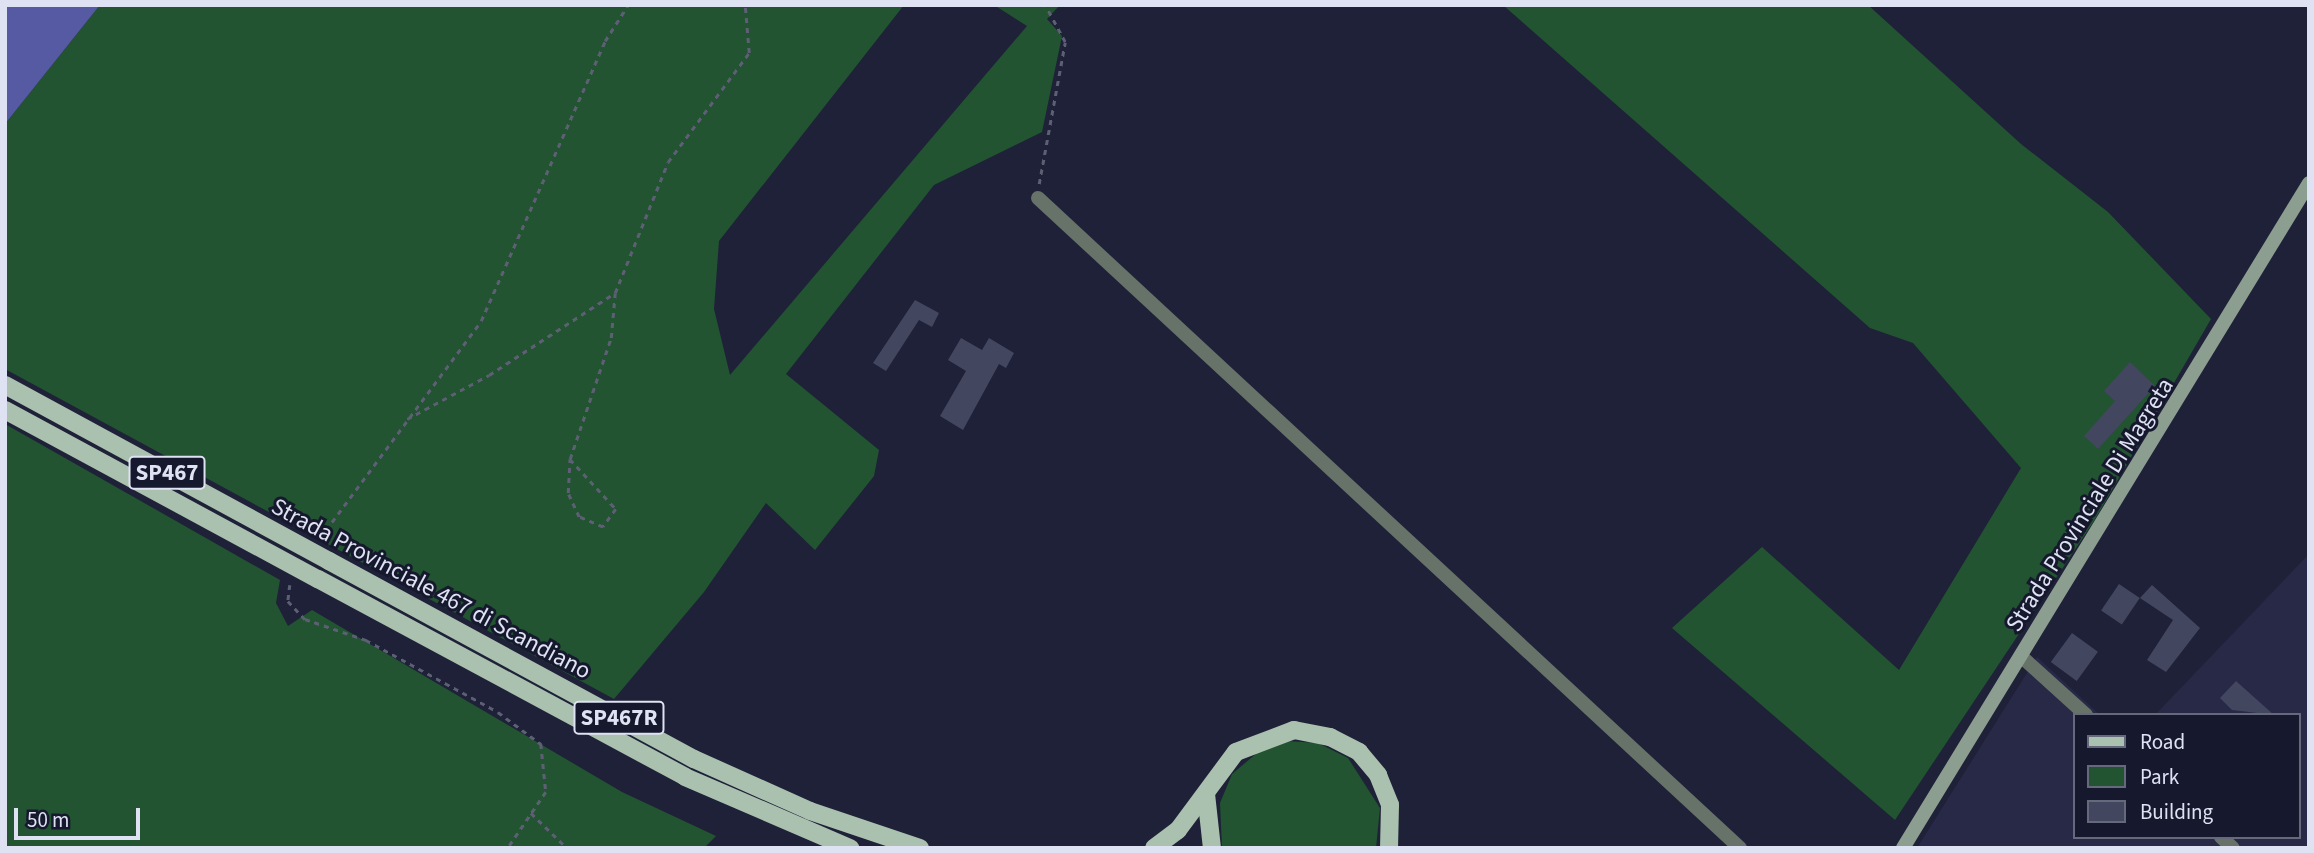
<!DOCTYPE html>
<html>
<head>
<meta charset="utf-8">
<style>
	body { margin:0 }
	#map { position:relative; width:2314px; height:853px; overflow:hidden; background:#1f2138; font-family:"Source Sans 3",sans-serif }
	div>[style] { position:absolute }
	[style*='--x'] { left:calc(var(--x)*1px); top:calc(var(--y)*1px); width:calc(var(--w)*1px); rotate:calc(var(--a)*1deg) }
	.built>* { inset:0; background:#272947 }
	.green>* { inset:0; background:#225431 }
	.water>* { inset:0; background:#565aa2 }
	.building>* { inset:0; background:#43465f; transform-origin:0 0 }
	.path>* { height:2.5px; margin-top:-1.25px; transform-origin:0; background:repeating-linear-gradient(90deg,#5d5f74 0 5px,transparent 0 10px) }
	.minor>* { height:14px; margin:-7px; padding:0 7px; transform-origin:7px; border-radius:7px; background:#677269 }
	.secondary>* { height:14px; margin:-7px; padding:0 7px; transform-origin:7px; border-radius:7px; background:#8c9e90 }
	.primary>* { height:18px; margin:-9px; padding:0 9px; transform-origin:9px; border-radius:9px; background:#a9c1ae }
	.primary-bridge>* { height:18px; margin:-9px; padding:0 9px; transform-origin:9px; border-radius:9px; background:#a9c1ae }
	span { translate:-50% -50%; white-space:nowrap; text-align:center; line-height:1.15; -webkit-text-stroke:6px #16182e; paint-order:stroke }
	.shield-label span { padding:2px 5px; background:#16182e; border:2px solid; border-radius:5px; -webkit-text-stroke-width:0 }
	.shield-label { font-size:23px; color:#dfe2f2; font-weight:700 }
	.street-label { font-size:24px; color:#dfe2f2 }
	.frame { position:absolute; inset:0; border:7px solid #dfe2f2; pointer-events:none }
	.legend { position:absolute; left:2073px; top:713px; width:228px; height:126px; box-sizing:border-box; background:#16182e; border:2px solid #66697c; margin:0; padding:9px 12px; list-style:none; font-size:21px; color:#dfe2f2 }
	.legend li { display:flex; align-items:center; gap:14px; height:35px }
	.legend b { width:35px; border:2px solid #66697c }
	.scale { position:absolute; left:14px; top:808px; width:126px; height:32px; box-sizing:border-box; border:4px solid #dfe2f2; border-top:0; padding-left:9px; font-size:21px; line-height:24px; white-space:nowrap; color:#dfe2f2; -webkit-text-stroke:5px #16182e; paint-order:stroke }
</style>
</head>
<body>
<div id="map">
	<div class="built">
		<i style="clip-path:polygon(2309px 554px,2309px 848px,1917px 848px,2037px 657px,2100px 715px,2074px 715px,2074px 837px,2298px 837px,2298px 715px,2155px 715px)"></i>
	</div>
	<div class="green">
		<i style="clip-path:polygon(100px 5px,904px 5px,719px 241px,714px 309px,730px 375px,1027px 26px,994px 5px,1060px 5px,1047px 19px,1062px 36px,1042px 132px,934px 185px,786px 374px,879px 450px,874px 476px,815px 550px,766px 503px,704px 592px,614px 699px,5px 369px,5px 124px)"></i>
		<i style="clip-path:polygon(1503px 5px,1868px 5px,2021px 144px,2108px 212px,2211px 319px,2094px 521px,1895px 820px,1672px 628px,1762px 547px,1899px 670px,2021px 468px,1913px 343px,1870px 328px)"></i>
		<i style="clip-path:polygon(5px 424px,280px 580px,276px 603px,288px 626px,312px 610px,622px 792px,716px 836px,704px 848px,5px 848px)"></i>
		<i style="clip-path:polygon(1287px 741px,1318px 743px,1348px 758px,1380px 808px,1376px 848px,1222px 848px,1220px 803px,1232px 774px,1257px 753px)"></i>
	</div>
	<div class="water">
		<i style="clip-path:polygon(5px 5px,100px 5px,5px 124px)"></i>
	</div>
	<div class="building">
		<i style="clip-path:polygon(915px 300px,939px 313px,932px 327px,919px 320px,886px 371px,873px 363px)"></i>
		<i style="clip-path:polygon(961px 338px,982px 350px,989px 338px,1014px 353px,1006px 368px,999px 364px,963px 430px,940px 416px,966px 371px,948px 360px)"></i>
		<i style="clip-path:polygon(2130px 362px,2155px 386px,2098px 449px,2084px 436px,2115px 401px,2104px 391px)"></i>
		<i style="left:2119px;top:584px;width:25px;height:32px;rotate:34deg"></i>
		<i style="clip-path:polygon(2152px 585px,2200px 628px,2166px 672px,2147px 660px,2173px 620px,2140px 598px)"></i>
		<i style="left:2072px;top:633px;width:32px;height:36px;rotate:36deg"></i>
		<i style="clip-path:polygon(2236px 681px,2274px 715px,2232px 710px,2220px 698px)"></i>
	</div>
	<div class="path">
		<i style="--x:1039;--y:184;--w:144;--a:-79.6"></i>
		<i style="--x:1065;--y:42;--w:42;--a:-118.4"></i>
		<i style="--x:407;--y:419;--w:93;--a:-28.2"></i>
		<i style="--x:489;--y:375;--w:150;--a:-33.1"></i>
		<i style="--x:615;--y:293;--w:141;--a:-68"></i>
		<i style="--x:668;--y:162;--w:136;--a:-53.4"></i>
		<i style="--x:749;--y:53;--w:48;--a:-94.8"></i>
		<i style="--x:570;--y:459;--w:68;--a:47.4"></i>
		<i style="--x:616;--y:509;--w:22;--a:126"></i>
		<i style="--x:603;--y:527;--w:26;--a:-157"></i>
		<i style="--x:579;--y:517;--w:26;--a:-115"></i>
		<i style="--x:568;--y:493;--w:34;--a:-87"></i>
		<i style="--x:570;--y:459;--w:128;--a:-71.3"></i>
		<i style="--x:611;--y:338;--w:45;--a:-84.9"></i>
		<i style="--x:320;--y:538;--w:270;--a:-53.4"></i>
		<i style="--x:481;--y:321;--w:306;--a:-66.1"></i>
		<i style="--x:605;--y:41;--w:43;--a:-57.4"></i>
		<i style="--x:290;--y:585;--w:16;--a:97"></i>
		<i style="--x:288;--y:601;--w:25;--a:47"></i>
		<i style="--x:305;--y:619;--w:65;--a:19"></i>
		<i style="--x:366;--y:640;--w:150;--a:28.6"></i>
		<i style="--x:498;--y:712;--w:54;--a:36.7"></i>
		<i style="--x:541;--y:744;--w:48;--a:84.1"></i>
		<i style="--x:546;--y:792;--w:68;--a:124.2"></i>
		<i style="--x:531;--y:813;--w:50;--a:44.2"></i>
	</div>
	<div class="minor">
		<i style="--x:1038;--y:198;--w:957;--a:42.8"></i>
		<i style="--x:2023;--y:658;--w:85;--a:42.1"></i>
		<i style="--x:2221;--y:837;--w:16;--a:43"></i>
	</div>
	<div class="secondary">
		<i style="--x:1903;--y:848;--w:779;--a:-58.59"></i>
	</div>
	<div class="primary">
		<i style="--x:329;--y:561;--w:415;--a:28.5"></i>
		<i style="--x:694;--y:759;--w:127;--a:24.1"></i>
		<i style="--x:810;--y:811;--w:116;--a:18.6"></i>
		<i style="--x:318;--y:579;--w:417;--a:28.3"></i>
		<i style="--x:685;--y:777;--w:180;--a:23.3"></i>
		<i style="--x:1206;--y:794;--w:54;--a:83.7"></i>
		<i style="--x:1154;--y:848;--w:30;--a:-37"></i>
		<i style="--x:1178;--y:830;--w:97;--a:-53.4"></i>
		<i style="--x:1236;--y:752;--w:62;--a:-20.8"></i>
		<i style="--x:1294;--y:730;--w:37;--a:11"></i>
		<i style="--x:1330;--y:737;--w:33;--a:27"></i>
		<i style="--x:1359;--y:752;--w:30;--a:50"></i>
		<i style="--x:1378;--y:775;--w:32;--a:68"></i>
		<i style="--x:1390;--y:805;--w:43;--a:91.3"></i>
	</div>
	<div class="primary-bridge">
		<i style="--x:5;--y:385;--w:369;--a:28.5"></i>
		<i style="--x:5;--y:410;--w:356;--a:28.4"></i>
	</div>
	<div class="shield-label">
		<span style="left:167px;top:473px">SP467</span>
		<span style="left:619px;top:718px">SP467R</span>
	</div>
	<div class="street-label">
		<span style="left:2090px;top:505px;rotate:-58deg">Strada Provinciale Di Magreta</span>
		<span style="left:431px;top:589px;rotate:28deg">Strada Provinciale 467 di Scandiano</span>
	</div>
	<div class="frame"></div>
	<ul class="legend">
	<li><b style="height:9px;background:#a9c1ae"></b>Road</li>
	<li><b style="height:19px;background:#225431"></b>Park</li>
	<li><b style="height:19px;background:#43465f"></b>Building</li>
	</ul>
	<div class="scale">50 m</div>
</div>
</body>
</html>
